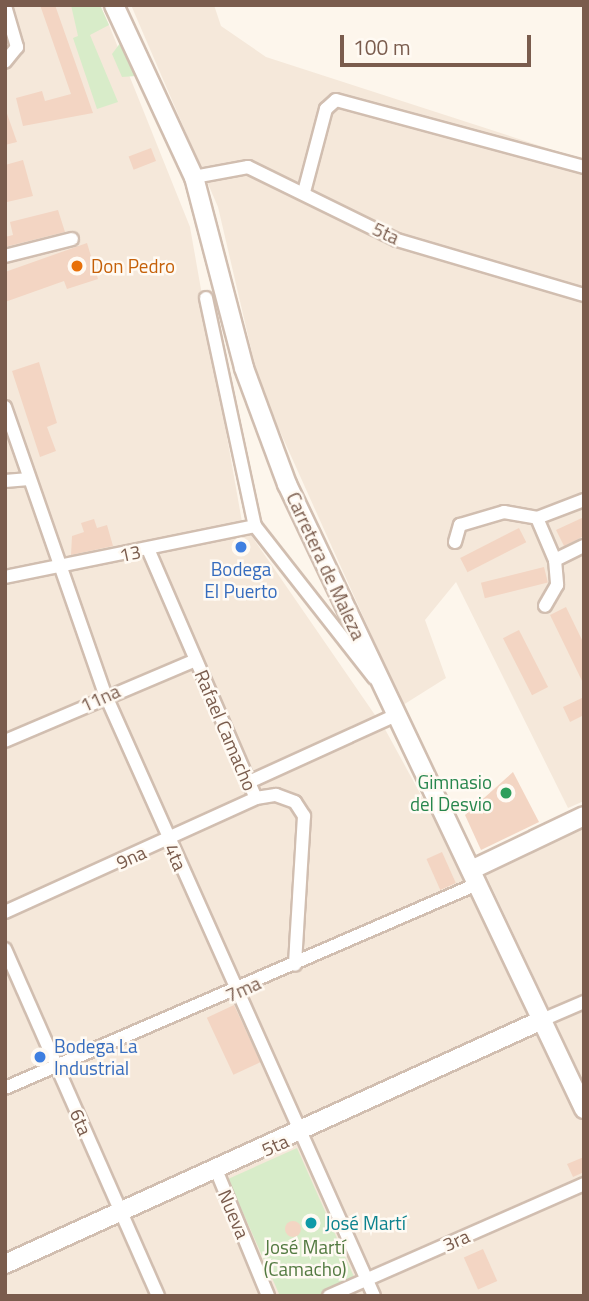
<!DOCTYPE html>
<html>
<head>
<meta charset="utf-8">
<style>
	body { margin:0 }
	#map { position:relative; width:589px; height:1301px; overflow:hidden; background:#fdf6ec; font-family:"Titillium Web",sans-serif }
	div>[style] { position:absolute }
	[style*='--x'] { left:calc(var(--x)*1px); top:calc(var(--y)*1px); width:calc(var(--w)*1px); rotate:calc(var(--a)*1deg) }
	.residential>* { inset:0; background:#f5e8da }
	.green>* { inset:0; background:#d8ecc9 }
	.building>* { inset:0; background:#f3d5c3; transform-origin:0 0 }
	.round { border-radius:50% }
	.roads { filter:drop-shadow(2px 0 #d1beb0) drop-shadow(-2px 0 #d1beb0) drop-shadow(0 2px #d1beb0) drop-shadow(0 -2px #d1beb0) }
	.street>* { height:12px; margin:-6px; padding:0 6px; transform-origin:6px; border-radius:6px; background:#fff }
	.secondary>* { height:18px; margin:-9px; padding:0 9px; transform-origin:9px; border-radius:9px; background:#fff }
	.dots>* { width:19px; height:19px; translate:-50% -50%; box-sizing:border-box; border:4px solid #fffaf3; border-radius:50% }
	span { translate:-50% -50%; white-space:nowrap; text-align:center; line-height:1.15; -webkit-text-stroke:5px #fffaf3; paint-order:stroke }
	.street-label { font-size:19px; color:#7a5c4d }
	.food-label { font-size:19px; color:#c56008 }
	.left { translate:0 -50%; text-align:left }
	.shop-label { font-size:19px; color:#366cbe }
	.leisure-label { font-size:19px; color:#27864d }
	.right { translate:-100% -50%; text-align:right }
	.culture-label { font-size:19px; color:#0d838f }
	.park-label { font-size:19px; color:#537a41 }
	.frame { position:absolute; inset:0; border:7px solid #7a5c4d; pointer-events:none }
	.scale { position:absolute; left:340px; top:35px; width:191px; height:32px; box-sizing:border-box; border:4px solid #7a5c4d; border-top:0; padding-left:9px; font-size:21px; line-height:24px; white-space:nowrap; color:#7a5c4d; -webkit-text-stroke:5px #fffaf3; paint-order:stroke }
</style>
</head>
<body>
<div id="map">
	<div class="residential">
		<i style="clip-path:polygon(5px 5px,100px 5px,109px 25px,190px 227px,242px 522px,386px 731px,475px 894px,584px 1124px,584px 1296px,5px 1296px)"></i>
		<i style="clip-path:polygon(131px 5px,214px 5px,221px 26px,266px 57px,584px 160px,584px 801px,568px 808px,456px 582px,425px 620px,446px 678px,403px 705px,260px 387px,218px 207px)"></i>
		<i style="clip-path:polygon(584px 827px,584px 1083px,486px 875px)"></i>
	</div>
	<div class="green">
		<i style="clip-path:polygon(71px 5px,100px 5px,109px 25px,90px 35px,118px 102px,97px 109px,73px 38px,78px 36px)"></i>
		<i style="clip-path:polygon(121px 42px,136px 76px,122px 77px,112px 54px)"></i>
		<i style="clip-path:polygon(297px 1148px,355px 1279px,318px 1296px,280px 1296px,228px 1179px)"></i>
	</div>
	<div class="building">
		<i style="clip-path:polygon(40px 5px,55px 5px,93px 113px,23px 126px,16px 98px,42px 91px,45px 101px,71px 94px)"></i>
		<i style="clip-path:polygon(5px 108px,17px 142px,5px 145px)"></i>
		<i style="left:151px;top:148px;width:14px;height:24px;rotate:69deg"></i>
		<i style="clip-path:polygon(23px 160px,33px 196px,7px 202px,5px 165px)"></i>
		<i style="clip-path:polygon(58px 210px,65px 232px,5px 247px,5px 237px,13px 235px,10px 222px)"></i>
		<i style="clip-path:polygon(87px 243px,98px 279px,67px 289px,64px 281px,5px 302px,5px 272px)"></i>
		<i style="clip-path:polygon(39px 362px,57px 423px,47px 427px,56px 451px,40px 457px,12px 371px)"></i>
		<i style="clip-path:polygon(584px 517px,584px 536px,564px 546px,556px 530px)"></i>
		<i style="clip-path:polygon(94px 519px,97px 528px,107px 525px,113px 546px,71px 555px,72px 536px,84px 532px,81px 523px)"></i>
		<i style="left:519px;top:528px;width:16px;height:66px;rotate:63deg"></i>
		<i style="left:544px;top:567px;width:16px;height:65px;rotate:76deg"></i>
		<i style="clip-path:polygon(566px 607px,584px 644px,584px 685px,550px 615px)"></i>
		<i style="left:519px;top:630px;width:64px;height:18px;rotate:63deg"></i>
		<i style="clip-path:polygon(584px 697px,584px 715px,570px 722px,563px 707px)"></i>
		<i style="clip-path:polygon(513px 772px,539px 822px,481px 850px,465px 815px)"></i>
		<i style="left:442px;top:852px;width:34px;height:17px;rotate:66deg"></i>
		<i style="left:234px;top:1005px;width:63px;height:30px;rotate:65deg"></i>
		<i style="clip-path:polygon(584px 1157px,584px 1172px,573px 1177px,567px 1164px)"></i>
		<i class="round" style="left:285px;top:1221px;width:16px;height:16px"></i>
		<i style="left:483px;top:1249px;width:35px;height:21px;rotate:66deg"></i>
	</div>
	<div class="roads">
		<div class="street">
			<i style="--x:5;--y:6;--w:43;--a:73.7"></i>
			<i style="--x:17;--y:47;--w:19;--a:129"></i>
			<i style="--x:194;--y:177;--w:55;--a:-10.5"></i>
			<i style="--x:248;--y:167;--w:166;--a:26.1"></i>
			<i style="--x:397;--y:240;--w:195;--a:16.4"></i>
			<i style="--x:304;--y:192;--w:86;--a:-75.2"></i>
			<i style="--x:326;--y:109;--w:13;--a:-42"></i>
			<i style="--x:336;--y:100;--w:257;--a:15.1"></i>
			<i style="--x:5;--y:256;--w:69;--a:-14.2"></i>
			<i style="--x:206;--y:298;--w:233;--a:77.9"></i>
			<i style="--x:255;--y:526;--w:193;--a:51.9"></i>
			<i style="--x:5;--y:407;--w:304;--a:70.8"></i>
			<i style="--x:105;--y:694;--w:659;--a:65.92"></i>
			<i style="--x:5;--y:481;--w:24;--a:-5"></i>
			<i style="--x:537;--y:518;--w:46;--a:66.8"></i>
			<i style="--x:555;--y:560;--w:25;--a:85"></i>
			<i style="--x:557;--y:585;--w:24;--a:120"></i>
			<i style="--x:455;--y:542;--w:18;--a:-74"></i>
			<i style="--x:460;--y:525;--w:46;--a:-16.5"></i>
			<i style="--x:504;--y:512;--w:34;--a:10"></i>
			<i style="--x:537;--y:518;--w:50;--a:-21"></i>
			<i style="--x:148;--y:549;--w:271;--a:66.6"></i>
			<i style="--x:555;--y:560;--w:32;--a:-26"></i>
			<i style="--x:5;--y:577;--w:255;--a:-11.5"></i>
			<i style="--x:5;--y:741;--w:207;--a:-23"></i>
			<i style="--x:249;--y:782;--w:164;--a:-24.5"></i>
			<i style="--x:5;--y:912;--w:276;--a:-24.4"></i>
			<i style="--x:256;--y:798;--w:20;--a:-9"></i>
			<i style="--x:276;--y:795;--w:20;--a:20"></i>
			<i style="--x:295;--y:802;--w:17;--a:57"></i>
			<i style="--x:304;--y:816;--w:149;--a:93.5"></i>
			<i style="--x:5;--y:949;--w:379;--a:66.2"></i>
			<i style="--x:542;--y:1020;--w:46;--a:-23.2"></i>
			<i style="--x:5;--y:1088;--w:514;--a:-23.37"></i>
			<i style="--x:217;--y:1172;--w:134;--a:67.6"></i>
			<i style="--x:329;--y:1296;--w:279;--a:-23.7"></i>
		</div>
		<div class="secondary">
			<i style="--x:114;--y:5;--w:190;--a:65.1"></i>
			<i style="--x:194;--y:177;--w:197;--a:75.3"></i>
			<i style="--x:244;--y:368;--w:124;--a:69.7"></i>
			<i style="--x:287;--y:484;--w:692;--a:64.58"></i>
			<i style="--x:471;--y:870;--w:125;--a:-25.5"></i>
			<i style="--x:5;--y:1264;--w:590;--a:-24.44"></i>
		</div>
	</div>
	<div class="dots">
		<i style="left:77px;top:266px;background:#e8710a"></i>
		<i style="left:241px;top:547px;background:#3f7fe0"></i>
		<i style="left:506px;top:793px;background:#2e9e5b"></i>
		<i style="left:40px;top:1057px;background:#3f7fe0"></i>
		<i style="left:311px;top:1223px;background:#0f9aa8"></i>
	</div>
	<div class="street-label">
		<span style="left:386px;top:233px;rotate:25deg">5ta</span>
		<span style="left:130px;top:553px;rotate:-12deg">13</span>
		<span style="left:326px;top:566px;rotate:65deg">Carretera de Maleza</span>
		<span style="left:100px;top:698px;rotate:-24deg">11na</span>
		<span style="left:226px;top:730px;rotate:67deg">Rafael Camacho</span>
		<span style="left:131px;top:857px;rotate:-24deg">9na</span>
		<span style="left:176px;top:857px;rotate:66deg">4ta</span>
		<span style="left:243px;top:989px;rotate:-24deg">7ma</span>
		<span style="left:81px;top:1122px;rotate:67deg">6ta</span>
		<span style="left:275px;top:1145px;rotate:-24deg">5ta</span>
		<span style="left:234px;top:1214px;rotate:67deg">Nueva</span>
		<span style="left:456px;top:1240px;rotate:-24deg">3ra</span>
	</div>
	<div class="food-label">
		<span class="left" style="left:91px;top:266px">Don Pedro</span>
	</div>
	<div class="shop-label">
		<span style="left:241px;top:580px">Bodega<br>El Puerto</span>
		<span class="left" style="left:54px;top:1057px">Bodega La<br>Industrial</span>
	</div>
	<div class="leisure-label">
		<span class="right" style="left:492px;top:793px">Gimnasio<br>del Desvio</span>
	</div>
	<div class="culture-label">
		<span class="left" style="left:325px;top:1223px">José Martí</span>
	</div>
	<div class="park-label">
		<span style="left:305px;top:1258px">José Martí<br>(Camacho)</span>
	</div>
	<div class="frame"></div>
	<div class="scale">100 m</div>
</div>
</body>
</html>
